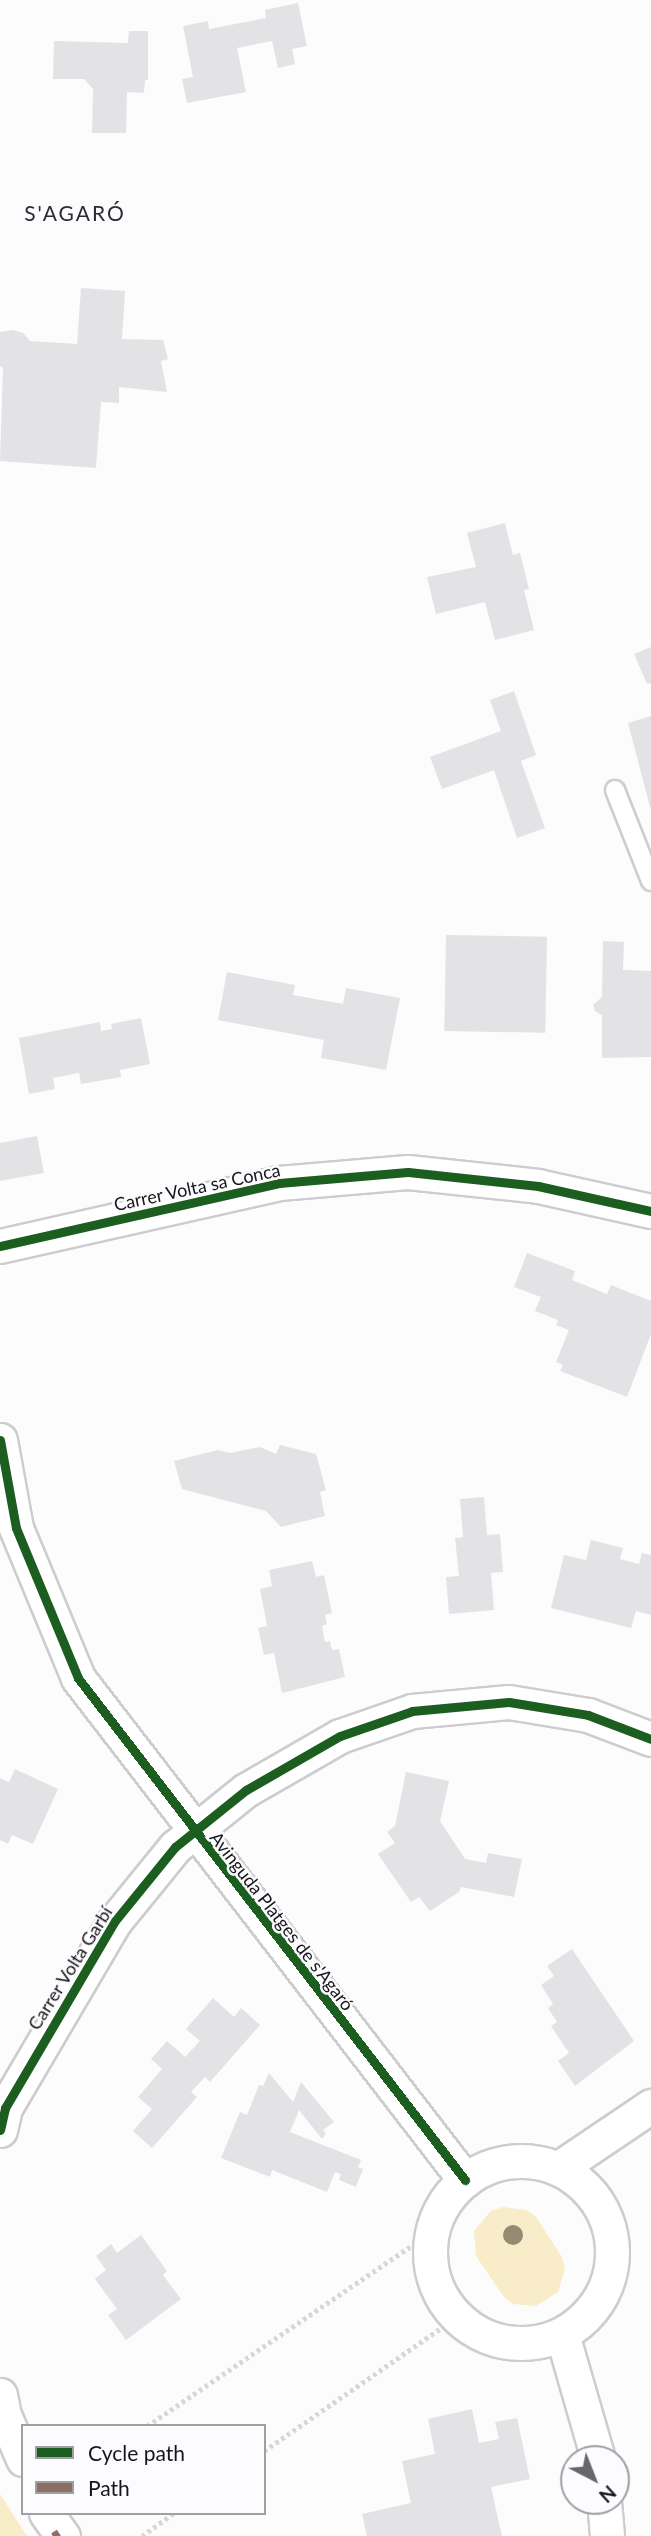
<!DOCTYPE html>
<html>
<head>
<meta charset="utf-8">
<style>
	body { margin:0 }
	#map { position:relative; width:651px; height:2536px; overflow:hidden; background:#fcfcfd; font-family:Lato,sans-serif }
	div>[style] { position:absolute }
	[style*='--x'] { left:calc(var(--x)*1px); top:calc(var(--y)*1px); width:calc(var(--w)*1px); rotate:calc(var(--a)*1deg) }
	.green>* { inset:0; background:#f8ecc9 }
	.building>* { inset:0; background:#e3e3e6; transform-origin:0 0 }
	.path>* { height:4.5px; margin-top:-2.25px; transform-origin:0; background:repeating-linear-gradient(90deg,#d7d7d8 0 3.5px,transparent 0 7px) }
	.roads { filter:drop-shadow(2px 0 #cdcdcf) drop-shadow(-2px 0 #cdcdcf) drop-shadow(0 2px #cdcdcf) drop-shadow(0 -2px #cdcdcf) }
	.service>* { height:18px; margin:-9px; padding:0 9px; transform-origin:9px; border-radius:9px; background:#fff }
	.minor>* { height:33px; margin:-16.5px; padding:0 16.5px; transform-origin:16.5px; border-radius:16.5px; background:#fff }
	.minor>.ring { margin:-16.5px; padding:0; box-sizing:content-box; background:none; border:33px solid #fff; border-radius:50% }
	.quiet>* { height:7px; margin-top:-3.5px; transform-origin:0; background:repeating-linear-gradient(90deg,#8d6e63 0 14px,transparent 0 21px) }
	.cycleway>* { height:9px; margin:-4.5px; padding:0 4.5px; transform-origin:4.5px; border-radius:4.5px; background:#1b5e20 }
	.trees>* { width:20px; height:20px; margin:-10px; border-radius:50%; background:#948b72 }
	span { translate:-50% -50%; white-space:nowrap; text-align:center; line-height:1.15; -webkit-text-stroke:5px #fcfbfe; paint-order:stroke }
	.street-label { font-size:18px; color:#17161a }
	.quarter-label { font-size:21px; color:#2d2a33; letter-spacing:2px }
	.legend { position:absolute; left:21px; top:2424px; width:245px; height:91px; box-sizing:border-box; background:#fcfbfe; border:2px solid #a09fa3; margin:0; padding:9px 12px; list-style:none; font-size:21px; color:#17161a }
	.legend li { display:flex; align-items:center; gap:14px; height:35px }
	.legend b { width:35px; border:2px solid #a09fa3 }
	.north { position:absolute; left:560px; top:2445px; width:70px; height:70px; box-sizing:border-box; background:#fcfbfe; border:2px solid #a09fa3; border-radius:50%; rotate:138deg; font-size:19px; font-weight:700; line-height:28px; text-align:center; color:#17161a }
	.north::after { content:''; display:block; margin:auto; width:24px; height:32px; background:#676669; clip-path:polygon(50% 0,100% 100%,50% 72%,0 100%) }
</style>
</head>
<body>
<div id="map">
	<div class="green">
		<i style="clip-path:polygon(503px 2207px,527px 2210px,536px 2217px,562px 2257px,565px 2269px,558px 2292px,536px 2306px,513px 2304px,504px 2297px,476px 2256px,474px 2231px,491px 2211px)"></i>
		<i style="clip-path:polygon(0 2494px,27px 2536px,0 2536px)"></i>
	</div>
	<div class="building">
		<i style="clip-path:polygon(298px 3px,307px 46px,292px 49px,295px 64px,278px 68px,272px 41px,237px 48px,246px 92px,187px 103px,182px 79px,193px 77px,183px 26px,208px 21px,209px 29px,266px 18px,265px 10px)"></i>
		<i style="clip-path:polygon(129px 31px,148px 31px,148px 80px,145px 80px,144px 93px,127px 92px,126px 133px,92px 133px,93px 89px,84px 79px,53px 79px,54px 41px,128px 43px)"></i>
		<i style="clip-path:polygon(81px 288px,125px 291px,122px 339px,163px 340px,168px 359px,161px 361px,167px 392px,119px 387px,119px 403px,101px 402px,96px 468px,0 461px,3px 368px,0 366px,0 332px,13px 330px,23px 333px,30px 341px,77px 344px)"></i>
		<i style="clip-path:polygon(505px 523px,513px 555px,520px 553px,529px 589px,524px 590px,534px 630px,495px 640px,485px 602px,436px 614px,427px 577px,476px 567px,467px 533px)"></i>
		<i style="clip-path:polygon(651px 647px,651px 683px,647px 684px,634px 654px)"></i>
		<i style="clip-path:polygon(514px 691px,536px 755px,521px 761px,545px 828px,517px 838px,494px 770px,442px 789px,430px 757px,501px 731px,490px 700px)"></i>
		<i style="clip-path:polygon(651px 716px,651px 807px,650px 807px,628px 723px)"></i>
		<i style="left:446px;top:935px;width:101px;height:96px;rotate:1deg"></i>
		<i style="clip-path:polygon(603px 941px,624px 942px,623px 970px,651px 971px,651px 1057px,602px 1058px,602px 1015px,595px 1011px,593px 1005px,602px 997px)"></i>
		<i style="clip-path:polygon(227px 972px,295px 985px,293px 995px,343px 1004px,346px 988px,400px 998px,386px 1070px,321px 1058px,324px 1040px,218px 1020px)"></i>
		<i style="clip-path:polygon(141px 1018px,150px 1064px,120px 1070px,121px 1077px,81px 1084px,79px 1073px,53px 1078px,55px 1089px,29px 1094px,19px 1038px,100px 1022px,101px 1031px,112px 1029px,111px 1024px)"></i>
		<i style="clip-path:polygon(37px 1136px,44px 1173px,0 1181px,0 1143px)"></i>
		<i style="clip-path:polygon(527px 1253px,575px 1271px,572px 1280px,607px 1294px,611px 1285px,651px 1301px,651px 1334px,627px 1397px,560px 1371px,563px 1365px,556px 1362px,569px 1330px,556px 1325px,558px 1320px,535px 1311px,541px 1297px,514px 1287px)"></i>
		<i style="clip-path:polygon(280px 1445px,316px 1454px,326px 1490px,320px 1492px,325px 1516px,281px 1527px,266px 1511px,182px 1489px,174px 1461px,218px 1450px,230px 1453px,260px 1447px,276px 1454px)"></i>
		<i style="clip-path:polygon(484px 1497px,487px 1535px,500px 1534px,503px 1572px,491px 1573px,494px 1610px,449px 1614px,446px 1577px,459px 1576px,455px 1538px,463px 1537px,460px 1499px)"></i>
		<i style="clip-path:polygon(591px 1540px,623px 1548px,620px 1559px,639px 1564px,642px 1553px,651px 1555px,651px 1615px,636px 1611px,631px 1628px,551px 1608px,564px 1555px,586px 1560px)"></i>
		<i style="clip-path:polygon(312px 1561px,316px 1577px,324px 1575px,332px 1613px,325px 1615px,327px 1624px,322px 1626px,325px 1642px,330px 1641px,332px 1650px,339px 1649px,345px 1677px,282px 1693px,274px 1653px,264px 1655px,258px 1628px,267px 1626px,260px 1589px,272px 1586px,269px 1570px)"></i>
		<i style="clip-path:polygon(15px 1769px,58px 1789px,33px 1844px,12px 1835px,8px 1844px,0 1840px,0 1778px,9px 1782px)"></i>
		<i style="clip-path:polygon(406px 1772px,449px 1781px,440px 1821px,465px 1859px,486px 1863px,488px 1853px,522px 1859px,514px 1897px,461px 1887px,459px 1892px,430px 1911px,419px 1897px,411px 1902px,378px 1854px,395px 1843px,387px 1832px,395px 1826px)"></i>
		<i style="clip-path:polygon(572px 1949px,634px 2041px,575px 2086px,558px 2061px,569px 2053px,551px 2026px,557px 2022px,548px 2008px,553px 2004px,541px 1985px,554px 1976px,547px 1966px)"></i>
		<i style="clip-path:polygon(213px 1998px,234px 2017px,241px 2008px,260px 2025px,210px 2082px,205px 2077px,191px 2092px,197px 2097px,152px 2148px,133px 2131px,152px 2109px,138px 2097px,162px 2069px,151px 2059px,167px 2041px,185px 2057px,200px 2041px,186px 2029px)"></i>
		<i style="clip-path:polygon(269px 2073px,293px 2102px,301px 2082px,334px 2122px,323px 2130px,326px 2134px,322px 2139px,299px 2110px,290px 2132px,361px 2160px,358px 2167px,363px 2169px,356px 2187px,339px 2180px,341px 2174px,335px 2172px,327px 2192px,272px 2170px,270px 2177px,221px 2158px,240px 2112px,247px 2115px,259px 2085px,263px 2086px)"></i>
		<i style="clip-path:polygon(141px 2235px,167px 2271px,163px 2275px,181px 2299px,126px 2340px,108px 2315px,117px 2309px,95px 2279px,106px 2270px,96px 2256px,111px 2244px,117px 2253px)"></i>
		<i style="clip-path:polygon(472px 2409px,479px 2443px,499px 2439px,495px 2422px,517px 2418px,530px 2479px,491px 2487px,502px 2536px,367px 2536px,362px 2514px,411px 2503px,402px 2461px,435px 2454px,428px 2419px)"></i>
	</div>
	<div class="path">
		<i style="--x:147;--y:2426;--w:344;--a:-34.3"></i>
		<i style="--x:264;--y:2451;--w:235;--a:-34.8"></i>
		<i style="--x:142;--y:2536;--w:39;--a:-36"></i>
	</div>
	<div class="roads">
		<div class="service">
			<i style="--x:615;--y:790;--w:98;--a:68.4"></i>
		</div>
		<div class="minor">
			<i style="--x:0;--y:1246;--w:286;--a:-12.7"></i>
			<i style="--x:279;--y:1183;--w:129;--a:-4.9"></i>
			<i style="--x:408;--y:1172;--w:131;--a:6.1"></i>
			<i style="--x:538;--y:1186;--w:116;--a:12.5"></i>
			<i style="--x:0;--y:1440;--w:89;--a:79.7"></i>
			<i style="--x:16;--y:1528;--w:162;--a:67.5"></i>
			<i style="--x:78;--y:1678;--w:634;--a:52.37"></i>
			<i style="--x:0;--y:2130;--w:23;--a:-77"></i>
			<i style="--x:5;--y:2108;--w:216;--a:-59.6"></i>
			<i style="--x:114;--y:1922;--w:97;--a:-50.9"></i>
			<i style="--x:175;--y:1847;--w:91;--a:-38.8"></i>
			<i style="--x:246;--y:1790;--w:108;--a:-29.9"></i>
			<i style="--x:340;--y:1736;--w:76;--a:-19.1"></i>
			<i style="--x:412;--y:1711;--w:97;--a:-5.3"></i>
			<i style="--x:509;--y:1702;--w:80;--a:9.3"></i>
			<i style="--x:588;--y:1715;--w:67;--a:20.9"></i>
			<i class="ring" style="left:430px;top:2161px;width:149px;height:149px"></i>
			<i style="--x:559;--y:2168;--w:111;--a:-34"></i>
			<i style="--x:562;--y:2334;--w:130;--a:73.9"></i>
			<i style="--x:0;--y:2395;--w:20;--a:79"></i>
			<i style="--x:4;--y:2415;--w:48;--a:66.6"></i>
			<i style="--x:604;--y:2501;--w:35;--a:85"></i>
			<i style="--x:46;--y:2513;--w:29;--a:54"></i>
		</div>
	</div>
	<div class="quiet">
		<i style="--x:53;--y:2536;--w:7;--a:-34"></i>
	</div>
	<div class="cycleway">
		<i style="--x:0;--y:1246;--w:286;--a:-12.7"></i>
		<i style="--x:279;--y:1183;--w:129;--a:-4.9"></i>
		<i style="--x:408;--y:1172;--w:131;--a:6.1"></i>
		<i style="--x:538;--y:1186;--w:116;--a:12.5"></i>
		<i style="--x:0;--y:1440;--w:89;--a:79.7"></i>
		<i style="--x:16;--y:1528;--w:162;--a:67.5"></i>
		<i style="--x:78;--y:1678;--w:634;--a:52.37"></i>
		<i style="--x:0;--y:2130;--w:23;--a:-77"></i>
		<i style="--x:5;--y:2108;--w:216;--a:-59.6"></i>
		<i style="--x:114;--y:1922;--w:97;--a:-50.9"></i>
		<i style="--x:175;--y:1847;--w:91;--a:-38.8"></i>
		<i style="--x:246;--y:1790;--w:108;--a:-29.9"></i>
		<i style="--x:340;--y:1736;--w:76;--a:-19.1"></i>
		<i style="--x:412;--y:1711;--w:97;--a:-5.3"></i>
		<i style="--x:509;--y:1702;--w:80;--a:9.3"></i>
		<i style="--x:588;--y:1715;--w:67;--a:20.9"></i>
	</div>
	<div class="trees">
		<i style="left:513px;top:2235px"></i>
	</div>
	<div class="street-label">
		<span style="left:197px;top:1187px;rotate:-12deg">Carrer Volta sa Conca</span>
		<span style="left:282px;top:1921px;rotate:52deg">Avinguda Platges de s'Agaró</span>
		<span style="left:70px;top:1968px;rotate:-58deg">Carrer Volta Garbí</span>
	</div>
	<div class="quarter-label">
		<span style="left:75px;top:213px">S'AGARÓ</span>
	</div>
	<ul class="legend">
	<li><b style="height:9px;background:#1b5e20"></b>Cycle path</li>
	<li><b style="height:9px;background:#8d6e63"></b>Path</li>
	</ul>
	<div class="north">N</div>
</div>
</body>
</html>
